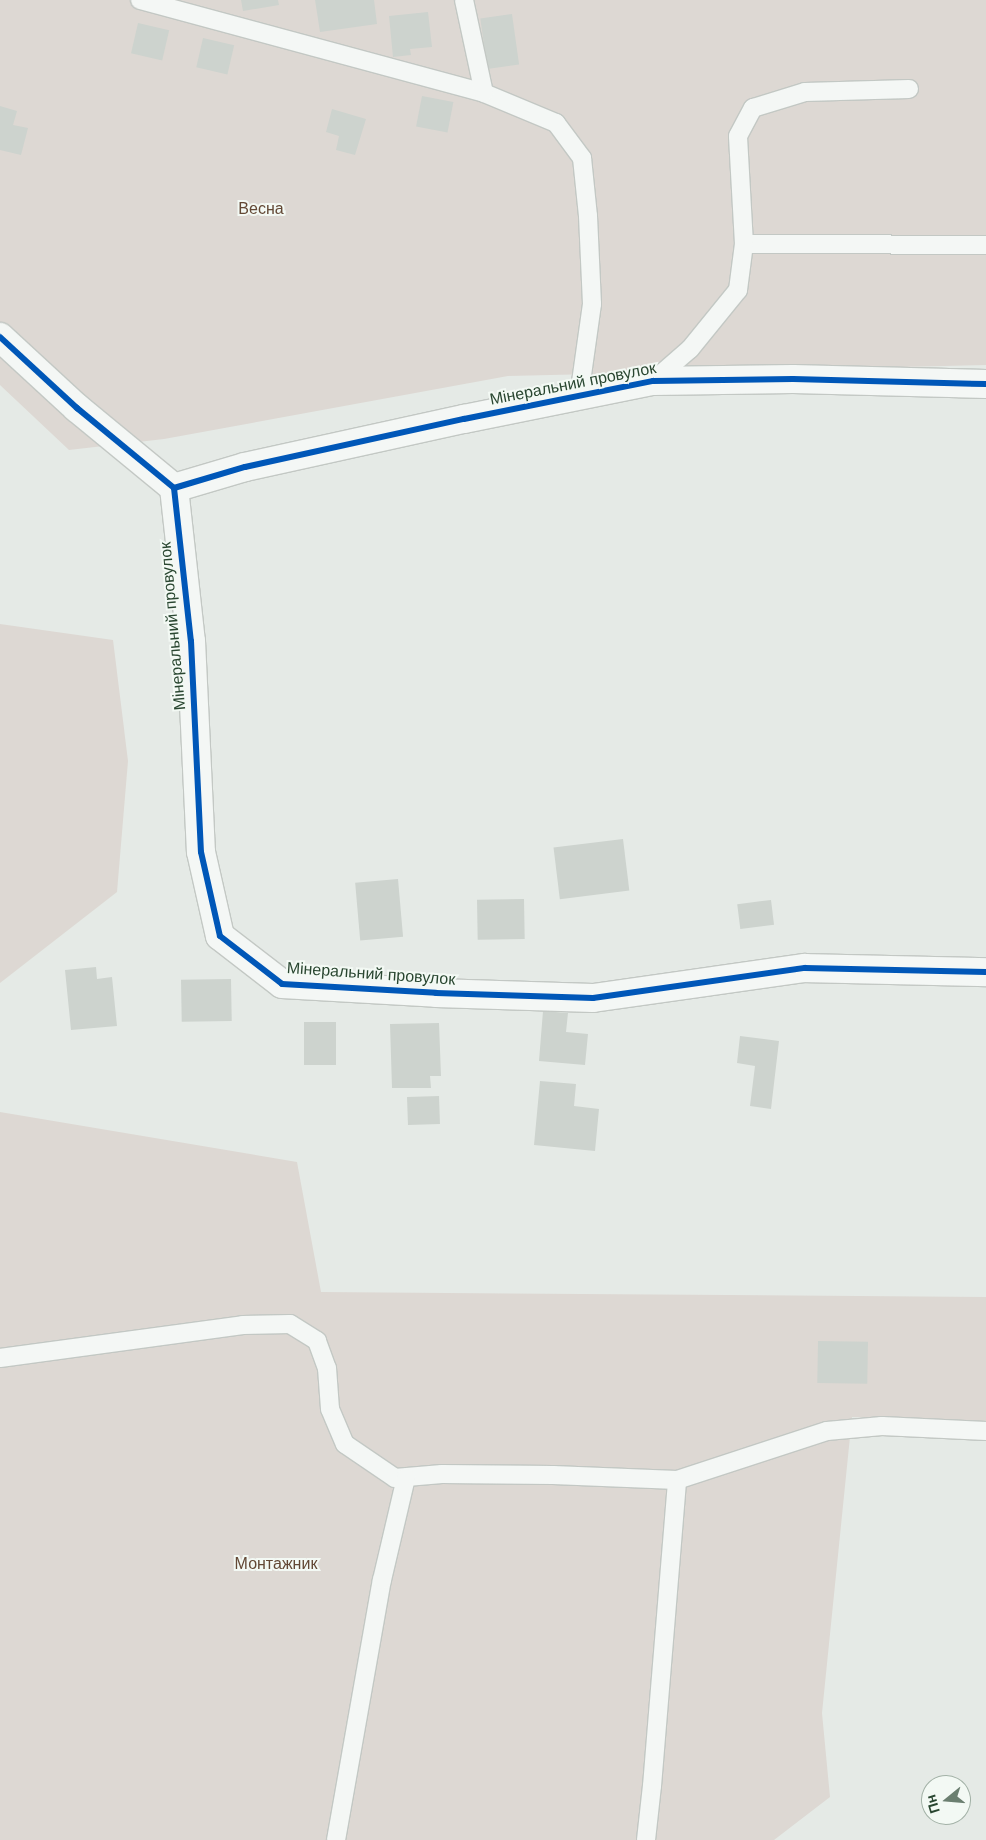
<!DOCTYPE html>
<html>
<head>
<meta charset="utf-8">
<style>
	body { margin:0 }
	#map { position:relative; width:986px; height:1840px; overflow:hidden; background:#e5eae6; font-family:Helvetica,sans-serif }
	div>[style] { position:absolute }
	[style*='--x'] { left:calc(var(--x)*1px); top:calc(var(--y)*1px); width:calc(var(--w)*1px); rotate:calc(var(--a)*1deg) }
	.green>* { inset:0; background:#ddd8d3 }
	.building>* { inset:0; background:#cdd3ce; transform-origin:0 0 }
	.roads { filter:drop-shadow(1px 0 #c3c8c4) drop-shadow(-1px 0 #c3c8c4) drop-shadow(0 1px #c3c8c4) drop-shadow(0 -1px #c3c8c4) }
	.lane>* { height:18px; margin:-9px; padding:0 9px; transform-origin:9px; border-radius:9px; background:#f4f7f5 }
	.street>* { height:28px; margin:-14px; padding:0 14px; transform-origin:14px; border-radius:14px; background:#f4f7f5 }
	.cycleway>* { height:6px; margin:-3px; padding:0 3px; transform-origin:3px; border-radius:3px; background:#0057b8 }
	span { translate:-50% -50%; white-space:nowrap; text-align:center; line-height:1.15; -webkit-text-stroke:4px #f3f9f4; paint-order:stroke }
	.park-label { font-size:16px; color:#634835 }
	.street-label { font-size:16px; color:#294630 }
	.north { position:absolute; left:921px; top:1775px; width:50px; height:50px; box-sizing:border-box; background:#f3f9f4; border:1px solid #a2b1a6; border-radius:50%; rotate:253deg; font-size:14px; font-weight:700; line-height:20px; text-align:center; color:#294630 }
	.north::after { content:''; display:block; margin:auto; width:18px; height:22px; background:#6b7f70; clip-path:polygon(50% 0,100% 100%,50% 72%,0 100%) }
</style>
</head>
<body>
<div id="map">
	<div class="green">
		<i style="clip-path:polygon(0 0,986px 0,986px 365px,508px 376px,164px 439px,69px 450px,0 385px)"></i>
		<i style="clip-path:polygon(0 624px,113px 640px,128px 761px,117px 892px,0 983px)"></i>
		<i style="clip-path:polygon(0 1112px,297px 1162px,321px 1292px,986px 1297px,986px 1423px,852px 1417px,822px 1713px,830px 1797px,774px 1840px,0 1840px)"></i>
	</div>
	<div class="building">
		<i style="clip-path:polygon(241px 0,278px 0,279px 5px,243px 11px)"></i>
		<i style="clip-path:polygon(315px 0,374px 0,377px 24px,320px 32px)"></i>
		<i style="clip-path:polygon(428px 12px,432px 47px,410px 49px,411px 55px,393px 57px,389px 16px)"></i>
		<i style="left:512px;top:14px;width:51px;height:32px;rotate:82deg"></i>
		<i style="left:138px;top:23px;width:32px;height:31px;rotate:13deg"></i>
		<i style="left:203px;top:38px;width:32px;height:30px;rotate:13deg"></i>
		<i style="left:422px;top:96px;width:32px;height:31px;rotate:11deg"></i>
		<i style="clip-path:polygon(0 106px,17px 111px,13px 125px,28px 128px,21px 155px,0 150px)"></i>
		<i style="clip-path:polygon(332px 109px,366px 119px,355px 155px,336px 150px,339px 136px,326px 132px)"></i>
		<i style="left:623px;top:839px;width:52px;height:70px;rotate:83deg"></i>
		<i style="left:398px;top:879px;width:58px;height:43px;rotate:85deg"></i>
		<i style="left:524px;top:899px;width:40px;height:47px;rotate:89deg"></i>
		<i style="left:771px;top:900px;width:25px;height:34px;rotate:83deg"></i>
		<i style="clip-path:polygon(96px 967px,97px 979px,112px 977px,117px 1026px,71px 1030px,65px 970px)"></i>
		<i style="left:231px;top:979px;width:42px;height:50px;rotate:89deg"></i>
		<i style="clip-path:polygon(543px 1011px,568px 1013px,566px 1032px,588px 1034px,585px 1065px,539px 1061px)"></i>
		<i style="left:304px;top:1022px;width:32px;height:43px"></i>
		<i style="clip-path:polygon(439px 1023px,441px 1076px,430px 1076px,431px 1088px,392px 1088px,390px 1024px)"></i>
		<i style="clip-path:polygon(740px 1036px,779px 1041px,771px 1109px,750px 1106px,755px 1066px,737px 1063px)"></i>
		<i style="clip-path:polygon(540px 1081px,576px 1084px,574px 1106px,599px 1109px,595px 1151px,534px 1145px)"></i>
		<i style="left:439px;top:1096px;width:28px;height:32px;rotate:88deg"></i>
		<i style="left:818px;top:1341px;width:50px;height:42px;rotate:1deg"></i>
	</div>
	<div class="roads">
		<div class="lane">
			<i style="--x:140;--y:0;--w:356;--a:15.1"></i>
			<i style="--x:484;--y:93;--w:78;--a:22.6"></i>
			<i style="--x:556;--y:123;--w:44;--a:53.4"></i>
			<i style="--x:582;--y:158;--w:58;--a:84.1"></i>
			<i style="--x:588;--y:216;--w:88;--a:87.4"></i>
			<i style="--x:592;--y:304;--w:93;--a:98"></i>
			<i style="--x:464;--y:0;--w:95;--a:77.9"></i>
			<i style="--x:744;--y:244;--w:242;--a:0.2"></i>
			<i style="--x:653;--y:381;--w:49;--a:-40.9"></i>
			<i style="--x:690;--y:349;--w:76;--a:-50.9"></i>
			<i style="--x:738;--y:290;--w:46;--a:-82.6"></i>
			<i style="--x:744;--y:244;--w:108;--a:-93.2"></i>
			<i style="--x:738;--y:136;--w:32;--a:-62"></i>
			<i style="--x:753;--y:108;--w:54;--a:-17.1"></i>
			<i style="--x:805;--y:92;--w:104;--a:-1.7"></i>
			<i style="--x:0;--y:1358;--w:245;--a:-7.7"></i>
			<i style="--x:243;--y:1325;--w:47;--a:-1.2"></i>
			<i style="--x:290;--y:1324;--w:32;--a:32"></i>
			<i style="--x:317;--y:1341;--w:29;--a:70"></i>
			<i style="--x:327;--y:1368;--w:41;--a:85.8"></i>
			<i style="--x:330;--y:1409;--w:38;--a:67"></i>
			<i style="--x:345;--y:1444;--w:60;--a:34.2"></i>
			<i style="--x:395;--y:1478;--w:47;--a:-4.9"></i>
			<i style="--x:442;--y:1474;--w:111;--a:0.5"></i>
			<i style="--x:553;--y:1475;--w:124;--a:2.3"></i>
			<i style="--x:677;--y:1480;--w:158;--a:-18.1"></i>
			<i style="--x:827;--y:1431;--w:55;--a:-5.2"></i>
			<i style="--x:882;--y:1426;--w:104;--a:2.8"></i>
			<i style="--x:336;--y:1840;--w:264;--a:-80"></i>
			<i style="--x:382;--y:1580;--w:105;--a:-76.8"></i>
			<i style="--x:646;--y:1840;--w:54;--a:-83.7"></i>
			<i style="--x:652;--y:1786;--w:307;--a:-85.3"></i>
		</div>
		<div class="street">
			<i style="--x:0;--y:337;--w:105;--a:42.7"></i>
			<i style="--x:77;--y:408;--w:126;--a:39.5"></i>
			<i style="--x:174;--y:488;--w:154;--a:83.7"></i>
			<i style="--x:191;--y:641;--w:211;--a:87.3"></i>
			<i style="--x:201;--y:852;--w:86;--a:77.3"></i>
			<i style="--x:220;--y:936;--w:78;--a:37.7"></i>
			<i style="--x:282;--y:984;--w:154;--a:3.3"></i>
			<i style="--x:436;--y:993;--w:157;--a:1.8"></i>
			<i style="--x:593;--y:998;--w:214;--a:-8.1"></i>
			<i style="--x:805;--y:968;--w:181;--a:1.3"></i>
			<i style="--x:174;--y:488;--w:74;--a:-16.5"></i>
			<i style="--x:245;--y:467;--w:224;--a:-12.4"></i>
			<i style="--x:464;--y:419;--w:193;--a:-11.4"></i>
			<i style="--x:653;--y:381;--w:140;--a:-0.8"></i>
			<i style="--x:793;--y:379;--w:193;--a:1.5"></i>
		</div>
	</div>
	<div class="cycleway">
		<i style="--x:0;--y:337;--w:105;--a:42.7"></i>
		<i style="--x:77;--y:408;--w:126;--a:39.5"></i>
		<i style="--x:174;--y:488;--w:154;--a:83.7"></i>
		<i style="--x:191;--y:641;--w:211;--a:87.3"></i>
		<i style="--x:201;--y:852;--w:86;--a:77.3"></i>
		<i style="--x:220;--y:936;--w:78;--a:37.7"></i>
		<i style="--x:282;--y:984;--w:154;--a:3.3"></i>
		<i style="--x:436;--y:993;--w:157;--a:1.8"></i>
		<i style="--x:593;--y:998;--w:214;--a:-8.1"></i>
		<i style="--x:805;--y:968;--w:181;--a:1.3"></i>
		<i style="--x:174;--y:488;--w:74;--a:-16.5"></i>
		<i style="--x:245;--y:467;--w:224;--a:-12.4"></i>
		<i style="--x:464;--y:419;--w:193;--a:-11.4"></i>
		<i style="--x:653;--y:381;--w:140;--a:-0.8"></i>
		<i style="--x:793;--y:379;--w:193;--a:1.5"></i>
	</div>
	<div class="park-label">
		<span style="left:261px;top:209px">Весна</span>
		<span style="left:276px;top:1564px">Монтажник</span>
	</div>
	<div class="street-label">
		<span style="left:573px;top:384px;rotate:-11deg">Мінеральний провулок</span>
		<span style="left:173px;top:626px;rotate:-95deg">Мінеральний провулок</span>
		<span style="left:371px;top:974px;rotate:4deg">Мінеральний провулок</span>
	</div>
	<div class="north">Пн</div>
</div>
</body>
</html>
